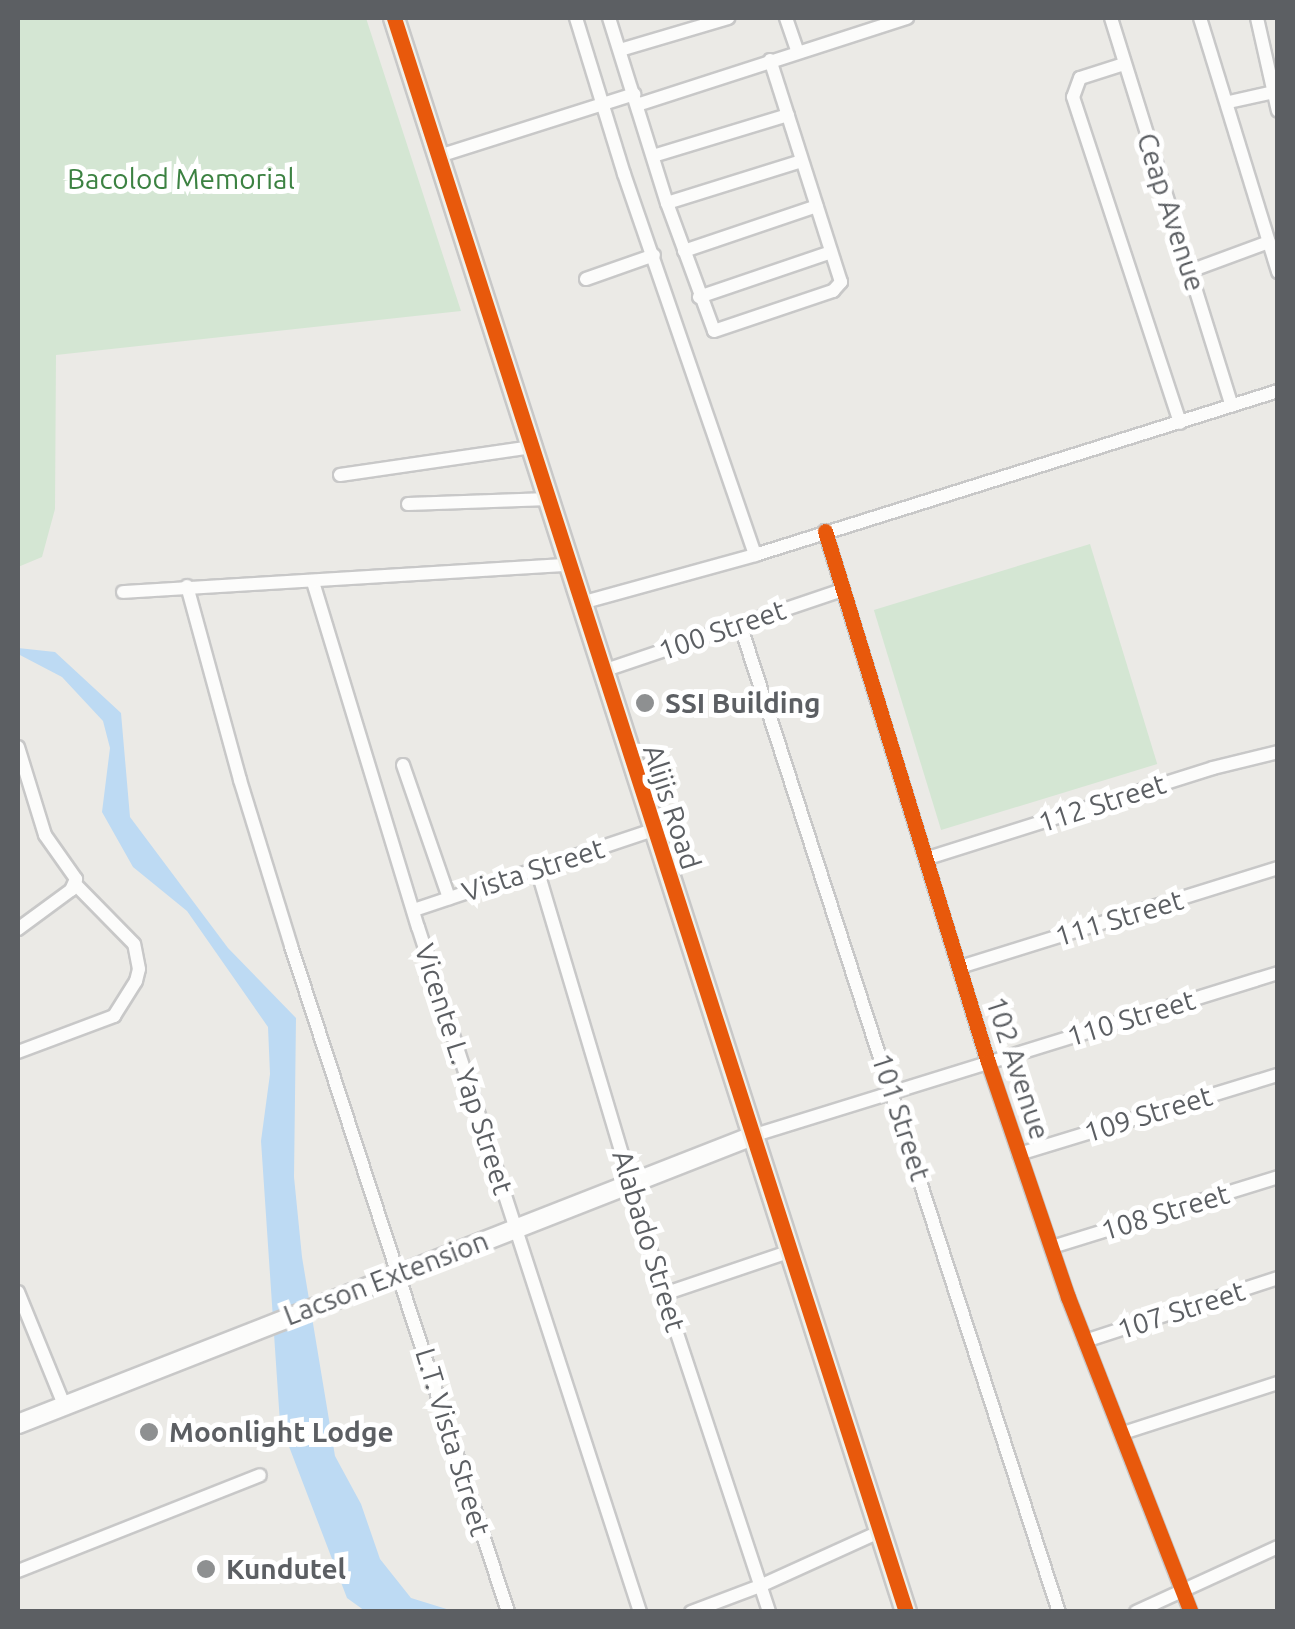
<!DOCTYPE html>
<html>
<head>
<meta charset="utf-8">
<style>
	body { margin:0 }
	#map { position:relative; width:1295px; height:1629px; overflow:hidden; background:#ebeae6; font-family:Ubuntu,sans-serif }
	div>[style] { position:absolute }
	[style*='--x'] { left:calc(var(--x)*1px); top:calc(var(--y)*1px); width:calc(var(--w)*1px); rotate:calc(var(--a)*1deg) }
	.green>* { inset:0; background:#d4e6d3; transform-origin:0 0 }
	.water>* { inset:0; background:#bddaf3 }
	.roads { filter:drop-shadow(2px 0 #c8c8c8) drop-shadow(-2px 0 #c8c8c8) drop-shadow(0 2px #c8c8c8) drop-shadow(0 -2px #c8c8c8) }
	.street>* { height:12px; margin:-6px; padding:0 6px; transform-origin:6px; border-radius:6px; background:#fcfcfb }
	.secondary>* { height:18px; margin:-9px; padding:0 9px; transform-origin:9px; border-radius:9px; background:#fcfcfb }
	.primary>* { height:20px; margin:-10px; padding:0 10px; transform-origin:10px; border-radius:10px; background:#f1f0e8 }
	.cycleway>* { height:15px; margin:-7.5px; padding:0 7.5px; transform-origin:7.5px; border-radius:7.5px; background:#e8590c }
	.dots>* { width:28px; height:28px; translate:-50% -50%; box-sizing:border-box; border:5px solid #fff; border-radius:50% }
	span { translate:-50% -50%; white-space:nowrap; text-align:center; line-height:1.15; -webkit-text-stroke:10px #fff; paint-order:stroke }
	.park-label { font-size:28px; color:#3c8242 }
	.street-label { font-size:28px; color:#5c5f63 }
	.poi-label { font-size:28px; color:#5c5f63; font-weight:700 }
	.left { translate:0 -50%; text-align:left }
	.frame { position:absolute; inset:0; border:20px solid #5c5f63; pointer-events:none }
</style>
</head>
<body>
<div id="map">
	<div class="green">
		<i style="clip-path:polygon(18px 18px,366px 18px,461px 311px,56px 355px,55px 509px,42px 557px,18px 567px)"></i>
		<i style="left:1090px;top:544px;width:230px;height:226px;rotate:73deg"></i>
	</div>
	<div class="water">
		<i style="clip-path:polygon(18px 648px,55px 652px,121px 713px,130px 817px,228px 948px,296px 1018px,294px 1177px,302px 1257px,335px 1456px,361px 1504px,380px 1559px,411px 1598px,453px 1611px,365px 1611px,347px 1598px,280px 1423px,261px 1141px,270px 1074px,268px 1027px,187px 911px,133px 867px,102px 812px,110px 748px,103px 721px,62px 677px,18px 654px)"></i>
	</div>
	<div class="roads">
		<div class="street">
			<i style="--x:576;--y:18;--w:163;--a:72.9"></i>
			<i style="--x:624;--y:174;--w:403;--a:71"></i>
			<i style="--x:609;--y:18;--w:194;--a:72.6"></i>
			<i style="--x:667;--y:203;--w:136;--a:69.8"></i>
			<i style="--x:714;--y:331;--w:126;--a:-18.6"></i>
			<i style="--x:833;--y:291;--w:12;--a:-48"></i>
			<i style="--x:841;--y:282;--w:233;--a:-107.7"></i>
			<i style="--x:786;--y:18;--w:36;--a:71"></i>
			<i style="--x:1111;--y:18;--w:406;--a:72.7"></i>
			<i style="--x:1200;--y:18;--w:266;--a:72.9"></i>
			<i style="--x:1257;--y:18;--w:95;--a:77.3"></i>
			<i style="--x:620;--y:50;--w:113;--a:-16.5"></i>
			<i style="--x:1124;--y:64;--w:46;--a:162.3"></i>
			<i style="--x:1080;--y:78;--w:20;--a:110"></i>
			<i style="--x:1073;--y:97;--w:343;--a:71.8"></i>
			<i style="--x:1229;--y:102;--w:42;--a:-12.4"></i>
			<i style="--x:637;--y:105;--w:284;--a:-17.9"></i>
			<i style="--x:439;--y:156;--w:205;--a:-17.6"></i>
			<i style="--x:653;--y:156;--w:141;--a:-16.9"></i>
			<i style="--x:667;--y:203;--w:141;--a:-17.3"></i>
			<i style="--x:684;--y:251;--w:140;--a:-18.7"></i>
			<i style="--x:1190;--y:271;--w:84;--a:-20.2"></i>
			<i style="--x:586;--y:279;--w:72;--a:-19.4"></i>
			<i style="--x:699;--y:297;--w:139;--a:-18.8"></i>
			<i style="--x:340;--y:475;--w:194;--a:-8.3"></i>
			<i style="--x:408;--y:504;--w:141;--a:-2"></i>
			<i style="--x:825;--y:531;--w:555;--a:72.94"></i>
			<i style="--x:988;--y:1062;--w:248;--a:71.2"></i>
			<i style="--x:1068;--y:1297;--w:338;--a:68.7"></i>
			<i style="--x:313;--y:582;--w:361;--a:73.1"></i>
			<i style="--x:418;--y:927;--w:720;--a:72.04"></i>
			<i style="--x:187;--y:586;--w:201;--a:74.7"></i>
			<i style="--x:240;--y:780;--w:174;--a:72.9"></i>
			<i style="--x:291;--y:946;--w:700;--a:71.95"></i>
			<i style="--x:123;--y:592;--w:448;--a:-3.5"></i>
			<i style="--x:581;--y:603;--w:180;--a:-15.4"></i>
			<i style="--x:755;--y:555;--w:548;--a:-17.41"></i>
			<i style="--x:740;--y:624;--w:1038;--a:72.11"></i>
			<i style="--x:603;--y:671;--w:252;--a:-18.7"></i>
			<i style="--x:18;--y:747;--w:92;--a:72.9"></i>
			<i style="--x:45;--y:835;--w:54;--a:54.8"></i>
			<i style="--x:76;--y:879;--w:12;--a:114"></i>
			<i style="--x:71;--y:890;--w:66;--a:143.7"></i>
			<i style="--x:403;--y:765;--w:141;--a:70.9"></i>
			<i style="--x:928;--y:858;--w:299;--a:-17.5"></i>
			<i style="--x:1213;--y:768;--w:67;--a:-13.8"></i>
			<i style="--x:537;--y:869;--w:444;--a:73.4"></i>
			<i style="--x:664;--y:1294;--w:335;--a:71.7"></i>
			<i style="--x:414;--y:910;--w:252;--a:-18.5"></i>
			<i style="--x:960;--y:967;--w:333;--a:-17.3"></i>
			<i style="--x:18;--y:1052;--w:103;--a:-20.6"></i>
			<i style="--x:114;--y:1016;--w:41;--a:-57.8"></i>
			<i style="--x:136;--y:981;--w:12;--a:-76"></i>
			<i style="--x:139;--y:969;--w:25;--a:-101"></i>
			<i style="--x:134;--y:944;--w:83;--a:-134.5"></i>
			<i style="--x:755;--y:1135;--w:548;--a:-17.21"></i>
			<i style="--x:1019;--y:1154;--w:271;--a:-17"></i>
			<i style="--x:1052;--y:1247;--w:237;--a:-17.2"></i>
			<i style="--x:18;--y:1292;--w:122;--a:67.8"></i>
			<i style="--x:664;--y:1294;--w:131;--a:-18.7"></i>
			<i style="--x:1085;--y:1341;--w:203;--a:-18.1"></i>
			<i style="--x:1123;--y:1433;--w:163;--a:-17.9"></i>
			<i style="--x:18;--y:1571;--w:260;--a:-21.6"></i>
			<i style="--x:691;--y:1612;--w:74;--a:-20.6"></i>
			<i style="--x:760;--y:1586;--w:133;--a:-24.4"></i>
			<i style="--x:1136;--y:1612;--w:156;--a:-24.6"></i>
		</div>
		<div class="secondary">
			<i style="--x:18;--y:1424;--w:792;--a:-21.41"></i>
		</div>
		<div class="primary">
			<i style="--x:394;--y:18;--w:1674;--a:72.19"></i>
		</div>
	</div>
	<div class="cycleway">
		<i style="--x:394;--y:18;--w:1674;--a:72.19"></i>
		<i style="--x:825;--y:531;--w:555;--a:72.94"></i>
		<i style="--x:988;--y:1062;--w:248;--a:71.2"></i>
		<i style="--x:1068;--y:1297;--w:338;--a:68.7"></i>
	</div>
	<div class="dots">
		<i style="left:645px;top:703px;background:#8e9091"></i>
		<i style="left:149px;top:1432px;background:#8e9091"></i>
		<i style="left:206px;top:1569px;background:#8e9091"></i>
	</div>
	<div class="park-label">
		<span style="left:181px;top:179px">Bacolod Memorial</span>
	</div>
	<div class="street-label">
		<span style="left:1171px;top:212px;rotate:72deg">Ceap Avenue</span>
		<span style="left:722px;top:630px;rotate:-19deg">100 Street</span>
		<span style="left:1102px;top:803px;rotate:-18deg">112 Street</span>
		<span style="left:672px;top:807px;rotate:72deg">Alijis Road</span>
		<span style="left:533px;top:870px;rotate:-18deg">Vista Street</span>
		<span style="left:1119px;top:918px;rotate:-17deg">111 Street</span>
		<span style="left:1131px;top:1018px;rotate:-17deg">110 Street</span>
		<span style="left:1018px;top:1068px;rotate:72deg">102 Avenue</span>
		<span style="left:464px;top:1069px;rotate:72deg">Vicente L. Yap Street</span>
		<span style="left:1148px;top:1114px;rotate:-17deg">109 Street</span>
		<span style="left:901px;top:1117px;rotate:72deg">101 Street</span>
		<span style="left:1165px;top:1212px;rotate:-17deg">108 Street</span>
		<span style="left:649px;top:1241px;rotate:73deg">Alabado Street</span>
		<span style="left:386px;top:1278px;rotate:-21deg">Lacson Extension</span>
		<span style="left:1181px;top:1310px;rotate:-18deg">107 Street</span>
		<span style="left:453px;top:1442px;rotate:73deg">L.T. Vista Street</span>
	</div>
	<div class="poi-label">
		<span class="left" style="left:665px;top:703px">SSI Building</span>
		<span class="left" style="left:169px;top:1432px">Moonlight Lodge</span>
		<span class="left" style="left:226px;top:1569px">Kundutel</span>
	</div>
	<div class="frame"></div>
</div>
</body>
</html>
